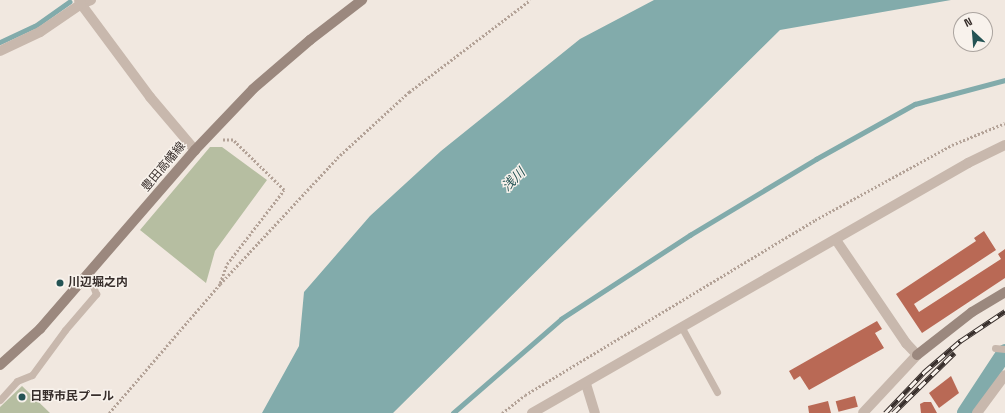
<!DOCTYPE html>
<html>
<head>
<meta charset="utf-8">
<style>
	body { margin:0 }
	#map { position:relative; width:1005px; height:413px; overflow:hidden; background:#f1e8e0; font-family:"Space Grotesk","Noto Sans JP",sans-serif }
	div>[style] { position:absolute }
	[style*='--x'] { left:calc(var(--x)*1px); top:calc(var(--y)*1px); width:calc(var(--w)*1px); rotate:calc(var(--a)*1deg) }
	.green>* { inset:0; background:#b6bea1 }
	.water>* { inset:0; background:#82abab }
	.stream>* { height:4.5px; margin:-2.25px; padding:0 2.25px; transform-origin:2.25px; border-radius:2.25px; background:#82abab }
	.canal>* { height:16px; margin:-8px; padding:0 8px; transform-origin:8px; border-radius:8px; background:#82abab }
	.building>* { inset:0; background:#b96955; transform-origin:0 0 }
	.path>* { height:2.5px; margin-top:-1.25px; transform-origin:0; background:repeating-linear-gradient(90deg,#b3a297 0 2px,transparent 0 4px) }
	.lane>* { height:7px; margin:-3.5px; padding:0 3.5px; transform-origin:3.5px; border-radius:3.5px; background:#c8b8ad }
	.street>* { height:10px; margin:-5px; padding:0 5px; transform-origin:5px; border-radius:5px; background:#c8b8ad }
	.secondary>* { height:10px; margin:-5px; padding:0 5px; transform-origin:5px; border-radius:5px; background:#9b887e }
	.rail>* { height:4.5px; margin-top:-2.25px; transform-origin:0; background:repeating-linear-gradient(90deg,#f8f2ec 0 9px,#372e2b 0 18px); box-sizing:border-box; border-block:1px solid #372e2b }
	.dots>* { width:11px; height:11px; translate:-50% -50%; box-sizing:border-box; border:2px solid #f8f2ec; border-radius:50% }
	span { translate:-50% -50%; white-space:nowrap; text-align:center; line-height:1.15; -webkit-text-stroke:3px #f8f2ec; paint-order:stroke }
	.street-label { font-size:12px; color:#372e2b }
	.poi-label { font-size:12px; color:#372e2b; font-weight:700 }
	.left { translate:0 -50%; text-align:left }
	.water-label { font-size:13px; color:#245354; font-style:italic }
	.north { position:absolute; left:953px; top:12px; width:40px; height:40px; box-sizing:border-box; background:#f8f2ec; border:1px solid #aba49f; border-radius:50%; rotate:334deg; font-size:11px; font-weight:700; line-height:16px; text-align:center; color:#372e2b }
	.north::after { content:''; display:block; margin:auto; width:14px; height:18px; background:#245354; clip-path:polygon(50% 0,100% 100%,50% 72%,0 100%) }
</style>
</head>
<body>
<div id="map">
	<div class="green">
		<i style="clip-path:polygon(210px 147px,222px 147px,267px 180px,215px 251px,206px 283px,140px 230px)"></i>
		<i style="clip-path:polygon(22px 386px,50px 413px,0 413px,0 407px)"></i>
	</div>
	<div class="water">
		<i style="clip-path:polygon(654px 0,951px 0,780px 30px,393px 413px,262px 413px,299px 346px,304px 292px,370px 216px,441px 151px,580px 39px)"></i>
	</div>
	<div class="stream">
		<i style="--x:0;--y:42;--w:38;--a:-25"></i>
		<i style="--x:35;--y:26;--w:42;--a:-35.2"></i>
		<i style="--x:453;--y:413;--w:143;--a:-41"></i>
		<i style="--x:561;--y:319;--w:154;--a:-33.1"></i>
		<i style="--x:690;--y:235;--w:147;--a:-31.1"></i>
		<i style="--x:816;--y:159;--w:113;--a:-29.1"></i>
		<i style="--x:915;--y:104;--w:93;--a:-14.9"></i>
	</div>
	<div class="canal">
		<i style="--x:965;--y:413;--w:73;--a:-56.7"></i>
	</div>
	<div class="building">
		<i style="clip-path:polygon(984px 231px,996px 250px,914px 304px,919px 312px,1001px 259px,998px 254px,1005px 249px,1005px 278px,922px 333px,896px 294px,976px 241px,974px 238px)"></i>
		<i style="clip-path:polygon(877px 321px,882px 329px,875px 333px,884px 348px,809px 390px,800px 376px,794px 380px,789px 371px)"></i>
		<i style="clip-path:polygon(951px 376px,959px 393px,939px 408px,929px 393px)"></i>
		<i style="left:855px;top:396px;width:11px;height:20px;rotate:75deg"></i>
		<i style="clip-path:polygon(828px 401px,831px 413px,809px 413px,808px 406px)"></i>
		<i style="clip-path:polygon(924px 402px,931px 402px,937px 413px,921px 413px,920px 404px)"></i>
	</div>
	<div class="path">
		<i style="--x:220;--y:283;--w:20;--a:-70"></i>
		<i style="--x:227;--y:264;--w:93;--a:-52.4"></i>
		<i style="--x:284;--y:190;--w:71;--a:-135.6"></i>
		<i style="--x:233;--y:140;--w:11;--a:180"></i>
		<i style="--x:109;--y:413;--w:170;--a:-49.3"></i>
		<i style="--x:220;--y:284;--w:172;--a:-47.1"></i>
		<i style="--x:337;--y:158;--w:98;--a:-42.5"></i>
		<i style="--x:409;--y:92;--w:152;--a:-37.2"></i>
		<i style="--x:502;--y:413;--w:29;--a:-38"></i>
		<i style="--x:525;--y:395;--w:339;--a:-31.1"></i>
		<i style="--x:815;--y:220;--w:156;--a:-28.7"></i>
		<i style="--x:952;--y:145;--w:57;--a:-22.5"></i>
	</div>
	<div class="lane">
		<i style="--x:682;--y:328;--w:73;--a:61.3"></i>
		<i style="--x:995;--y:348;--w:10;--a:6"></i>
		<i style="--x:0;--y:400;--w:25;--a:-48"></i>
		<i style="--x:17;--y:381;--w:16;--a:-22"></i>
		<i style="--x:32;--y:375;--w:56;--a:-53.7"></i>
		<i style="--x:65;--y:330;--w:48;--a:-49.3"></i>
		<i style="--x:96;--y:294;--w:9;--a:-111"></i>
		<i style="--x:93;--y:286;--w:11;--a:-139"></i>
	</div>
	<div class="street">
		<i style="--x:91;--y:0;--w:11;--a:158"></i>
		<i style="--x:81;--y:4;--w:116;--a:53.4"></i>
		<i style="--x:150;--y:97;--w:70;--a:49.7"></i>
		<i style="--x:0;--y:51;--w:44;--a:-25.4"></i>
		<i style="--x:40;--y:32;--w:50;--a:-34.3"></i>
		<i style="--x:81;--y:4;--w:4;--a:-117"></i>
		<i style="--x:836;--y:240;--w:125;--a:55.8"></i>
		<i style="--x:906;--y:343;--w:16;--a:47"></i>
		<i style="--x:917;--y:355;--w:79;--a:133"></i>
		<i style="--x:586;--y:384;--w:30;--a:73"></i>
		<i style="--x:532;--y:413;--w:503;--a:-29.83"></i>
		<i style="--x:968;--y:163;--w:41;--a:-25.9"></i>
		<i style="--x:977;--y:413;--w:47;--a:-53.6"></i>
	</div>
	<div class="secondary">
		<i style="--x:917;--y:355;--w:70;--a:-38"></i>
		<i style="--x:972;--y:312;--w:39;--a:-31"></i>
		<i style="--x:0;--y:365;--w:54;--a:-42"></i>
		<i style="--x:40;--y:329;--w:237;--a:-49.1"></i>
		<i style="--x:195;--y:150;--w:84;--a:-46.4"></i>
		<i style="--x:253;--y:89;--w:75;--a:-40.7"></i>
		<i style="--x:310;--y:40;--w:66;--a:-37.6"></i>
	</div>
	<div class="rail">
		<i style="--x:885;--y:413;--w:57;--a:-46.4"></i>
		<i style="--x:924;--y:372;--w:48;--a:-40.7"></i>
		<i style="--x:960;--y:341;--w:54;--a:-33.7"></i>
		<i style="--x:893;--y:413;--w:86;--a:-44.5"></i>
	</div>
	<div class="dots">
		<i style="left:60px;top:283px;background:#245354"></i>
		<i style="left:22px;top:397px;background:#245354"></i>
	</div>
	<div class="street-label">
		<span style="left:164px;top:167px;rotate:-50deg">豊田高幡線</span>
	</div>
	<div class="poi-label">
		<span class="left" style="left:68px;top:283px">川辺堀之内</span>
		<span class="left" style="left:30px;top:397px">日野市民プール</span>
	</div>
	<div class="water-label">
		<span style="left:514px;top:180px;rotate:-45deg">浅川</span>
	</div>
	<div class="north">N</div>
</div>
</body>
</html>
